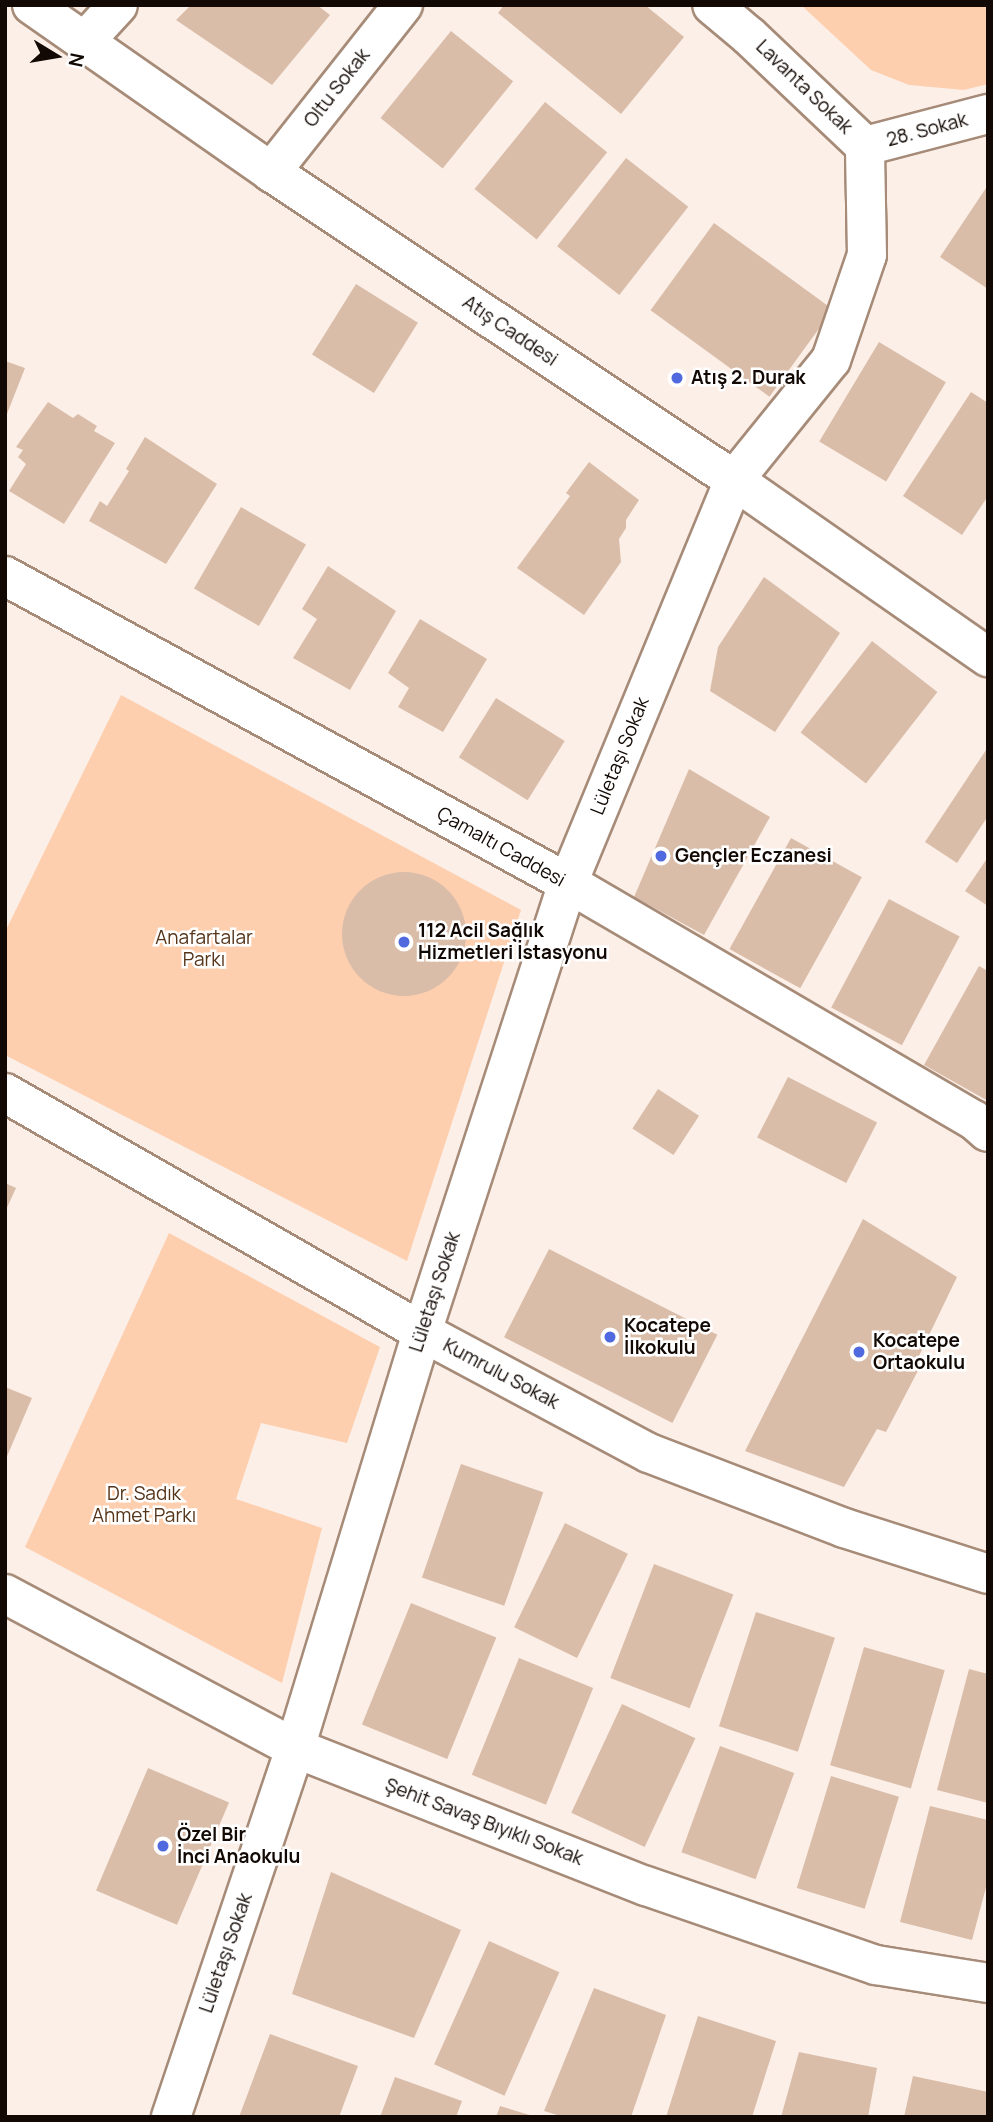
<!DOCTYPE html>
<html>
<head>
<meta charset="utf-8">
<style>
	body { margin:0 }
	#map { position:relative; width:993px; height:2122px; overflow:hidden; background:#fcefe7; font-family:Manrope,sans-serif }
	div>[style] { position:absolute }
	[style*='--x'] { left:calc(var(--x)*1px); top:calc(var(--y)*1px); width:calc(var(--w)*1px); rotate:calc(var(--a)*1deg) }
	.green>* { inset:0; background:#fdcfaf }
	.building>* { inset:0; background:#dabda9; transform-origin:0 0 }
	.round { border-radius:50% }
	.roads { filter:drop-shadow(2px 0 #a68b78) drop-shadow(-2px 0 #a68b78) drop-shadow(0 2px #a68b78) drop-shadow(0 -2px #a68b78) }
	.minor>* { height:38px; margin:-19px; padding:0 19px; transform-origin:19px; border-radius:19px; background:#fff }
	.dots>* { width:19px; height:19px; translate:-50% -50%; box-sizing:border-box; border:4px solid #fff; border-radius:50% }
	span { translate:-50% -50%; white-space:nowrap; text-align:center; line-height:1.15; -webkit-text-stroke:5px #fff; paint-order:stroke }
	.street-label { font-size:19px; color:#120904 }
	.poi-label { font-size:19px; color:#120904; font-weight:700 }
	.left { translate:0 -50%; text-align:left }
	.park-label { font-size:19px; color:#55341a }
	.frame { position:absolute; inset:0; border:7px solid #120904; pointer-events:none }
	.north { position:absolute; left:21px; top:21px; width:70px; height:70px; -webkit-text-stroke:5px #fff; paint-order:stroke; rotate:101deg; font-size:19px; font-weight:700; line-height:28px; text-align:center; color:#120904 }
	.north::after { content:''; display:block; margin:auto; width:24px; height:32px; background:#120904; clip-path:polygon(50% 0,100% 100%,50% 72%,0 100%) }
</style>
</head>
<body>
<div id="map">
	<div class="green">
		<i style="clip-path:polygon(801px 5px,988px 5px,988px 84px,964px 90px,909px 85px,871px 70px)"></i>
		<i style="clip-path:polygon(121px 695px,521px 910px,407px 1261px,5px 1055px,5px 932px)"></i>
		<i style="clip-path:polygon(169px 1233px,380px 1347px,347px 1443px,261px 1423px,236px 1499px,322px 1528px,282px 1683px,25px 1547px)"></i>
	</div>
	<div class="building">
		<i style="clip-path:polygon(191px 5px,317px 5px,330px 15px,272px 85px,176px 20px)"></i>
		<i style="clip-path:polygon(504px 5px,645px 5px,684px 37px,621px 114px,498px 13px)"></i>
		<i style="left:451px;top:31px;width:80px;height:112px;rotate:39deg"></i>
		<i style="left:545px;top:102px;width:80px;height:112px;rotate:39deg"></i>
		<i style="left:626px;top:158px;width:79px;height:112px;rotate:38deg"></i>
		<i style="clip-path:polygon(988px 185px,988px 289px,940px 257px)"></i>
		<i style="left:714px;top:223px;width:147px;height:108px;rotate:36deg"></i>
		<i style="left:356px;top:284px;width:73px;height:83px;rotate:32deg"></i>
		<i style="left:879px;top:342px;width:78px;height:116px;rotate:31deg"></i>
		<i style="clip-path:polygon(5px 361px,25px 368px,5px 419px)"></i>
		<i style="clip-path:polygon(971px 392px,988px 403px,988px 496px,962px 535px,903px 496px)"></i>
		<i style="clip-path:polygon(48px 402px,73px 418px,78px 414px,97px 426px,94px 431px,115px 443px,64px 524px,9px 491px,26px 464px,18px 457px,23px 450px,16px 447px)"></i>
		<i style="clip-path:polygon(145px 437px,217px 484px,166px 564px,89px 521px,100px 501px,107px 506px,129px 471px,126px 469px)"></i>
		<i style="clip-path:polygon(589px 462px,639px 500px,626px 520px,626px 528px,619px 539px,621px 562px,584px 615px,517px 568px,570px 496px,566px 493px)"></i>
		<i style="left:241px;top:507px;width:75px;height:94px;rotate:30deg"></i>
		<i style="clip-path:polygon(328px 566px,396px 611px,350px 690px,293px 658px,317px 619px,302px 609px)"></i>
		<i style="clip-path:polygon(764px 577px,840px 633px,775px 732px,710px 691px,718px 647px)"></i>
		<i style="clip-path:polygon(420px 619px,487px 659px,443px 732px,398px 707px,409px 688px,388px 673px)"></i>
		<i style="left:872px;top:641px;width:83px;height:116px;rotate:38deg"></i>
		<i style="left:496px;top:698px;width:81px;height:70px;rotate:32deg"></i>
		<i style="clip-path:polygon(988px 747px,988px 816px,957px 863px,925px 842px)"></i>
		<i style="clip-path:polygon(689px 769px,770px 817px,704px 935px,634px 897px)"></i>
		<i style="left:791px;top:838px;width:81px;height:127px;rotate:29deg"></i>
		<i style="clip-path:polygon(988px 857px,988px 906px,965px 891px)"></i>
		<i class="round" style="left:342px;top:872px;width:124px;height:124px"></i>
		<i style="left:889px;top:899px;width:80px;height:123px;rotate:28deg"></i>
		<i style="clip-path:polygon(979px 966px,988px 971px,988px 1101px,924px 1065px)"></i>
		<i style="left:788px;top:1077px;width:100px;height:68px;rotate:27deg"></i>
		<i style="left:658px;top:1089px;width:49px;height:47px;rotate:33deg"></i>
		<i style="clip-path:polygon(5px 1183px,16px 1188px,5px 1212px)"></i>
		<i style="clip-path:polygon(863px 1219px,957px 1277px,917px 1360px,922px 1363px,886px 1432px,877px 1429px,844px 1487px,745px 1451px)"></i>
		<i style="left:549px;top:1249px;width:189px;height:99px;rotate:27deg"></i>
		<i style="clip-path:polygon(5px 1387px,32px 1398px,5px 1461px)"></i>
		<i style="left:461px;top:1464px;width:87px;height:120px;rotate:19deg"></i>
		<i style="left:565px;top:1523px;width:70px;height:116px;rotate:26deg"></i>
		<i style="left:654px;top:1564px;width:85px;height:122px;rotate:21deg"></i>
		<i style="left:411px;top:1603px;width:92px;height:131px;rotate:22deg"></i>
		<i style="left:756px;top:1612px;width:83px;height:120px;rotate:18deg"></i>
		<i style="left:864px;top:1647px;width:84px;height:123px;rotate:16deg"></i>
		<i style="left:519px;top:1658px;width:80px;height:126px;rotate:22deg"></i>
		<i style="clip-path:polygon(969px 1669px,988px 1674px,988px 1803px,937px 1790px)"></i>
		<i style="left:622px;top:1704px;width:81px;height:120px;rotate:25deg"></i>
		<i style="left:720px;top:1746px;width:79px;height:113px;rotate:20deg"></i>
		<i style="left:148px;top:1768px;width:88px;height:133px;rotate:23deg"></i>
		<i style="left:831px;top:1776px;width:71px;height:117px;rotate:17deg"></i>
		<i style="clip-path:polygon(930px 1806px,988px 1820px,988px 1880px,972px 1940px,900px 1922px)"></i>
		<i style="clip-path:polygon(331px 1872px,461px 1930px,414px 2038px,292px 1994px)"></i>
		<i style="left:489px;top:1941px;width:77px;height:135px;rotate:24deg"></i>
		<i style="clip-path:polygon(594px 1988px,666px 2015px,631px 2117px,564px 2117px,544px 2111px)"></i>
		<i style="clip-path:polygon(698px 2016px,776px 2041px,752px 2117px,666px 2117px)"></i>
		<i style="clip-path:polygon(270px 2034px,358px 2066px,339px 2117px,239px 2117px)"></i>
		<i style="clip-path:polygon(799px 2052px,877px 2068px,868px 2117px,781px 2117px)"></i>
		<i style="clip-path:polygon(913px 2076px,988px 2092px,987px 2117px,904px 2117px)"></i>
		<i style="clip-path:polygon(395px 2077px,462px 2101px,456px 2117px,380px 2117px)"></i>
		<i style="clip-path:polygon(500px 2106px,533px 2116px,532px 2117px,496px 2117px)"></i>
	</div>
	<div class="roads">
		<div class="minor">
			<i style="--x:32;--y:5;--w:292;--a:34.9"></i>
			<i style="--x:271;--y:172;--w:556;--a:33.63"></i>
			<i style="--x:734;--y:480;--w:310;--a:34.9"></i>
			<i style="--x:84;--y:42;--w:50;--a:-47.4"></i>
			<i style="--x:865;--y:146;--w:127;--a:-14.6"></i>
			<i style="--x:271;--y:172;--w:213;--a:-51.7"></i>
			<i style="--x:5;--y:576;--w:641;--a:28.6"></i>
			<i style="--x:568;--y:883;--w:470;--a:30.3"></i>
			<i style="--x:974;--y:1120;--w:18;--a:41"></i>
			<i style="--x:5;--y:1093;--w:481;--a:29.8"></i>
			<i style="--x:422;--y:1332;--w:257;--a:28.1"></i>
			<i style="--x:649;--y:1453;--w:209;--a:21"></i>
			<i style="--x:844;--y:1528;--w:151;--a:17.7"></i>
			<i style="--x:5;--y:1594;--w:328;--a:28"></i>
			<i style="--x:295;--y:1748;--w:377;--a:21.5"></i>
			<i style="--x:646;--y:1886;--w:243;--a:19"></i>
			<i style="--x:876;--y:1965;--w:113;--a:9.1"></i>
			<i style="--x:171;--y:2117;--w:389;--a:-71.4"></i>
			<i style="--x:295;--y:1748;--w:435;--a:-73"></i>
			<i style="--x:422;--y:1332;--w:472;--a:-72"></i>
			<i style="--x:568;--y:883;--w:436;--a:-67.6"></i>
			<i style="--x:734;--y:480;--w:154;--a:-51.1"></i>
			<i style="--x:831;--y:360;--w:111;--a:-71.1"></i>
			<i style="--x:867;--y:255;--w:109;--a:-91.1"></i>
			<i style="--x:865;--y:146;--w:160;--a:-136.5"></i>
			<i style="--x:749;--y:36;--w:48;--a:-140"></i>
		</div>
	</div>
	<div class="dots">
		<i style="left:677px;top:378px;background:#5069de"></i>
		<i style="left:661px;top:856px;background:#5069de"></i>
		<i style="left:404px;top:942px;background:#5069de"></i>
		<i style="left:610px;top:1337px;background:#5069de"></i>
		<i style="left:859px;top:1352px;background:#5069de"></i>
		<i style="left:163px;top:1846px;background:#5069de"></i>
	</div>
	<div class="street-label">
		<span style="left:804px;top:87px;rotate:44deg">Lavanta Sokak</span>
		<span style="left:337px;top:88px;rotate:-52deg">Oltu Sokak</span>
		<span style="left:927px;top:130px;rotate:-15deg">28. Sokak</span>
		<span style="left:510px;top:331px;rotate:34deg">Atış Caddesi</span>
		<span style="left:620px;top:756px;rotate:-68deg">Lületaşı Sokak</span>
		<span style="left:501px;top:847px;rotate:29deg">Çamaltı Caddesi</span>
		<span style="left:435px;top:1292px;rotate:-72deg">Lületaşı Sokak</span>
		<span style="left:501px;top:1374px;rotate:28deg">Kumrulu Sokak</span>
		<span style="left:484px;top:1822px;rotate:21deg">Şehit Savaş Bıyıklı Sokak</span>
		<span style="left:226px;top:1953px;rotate:-71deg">Lületaşı Sokak</span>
	</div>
	<div class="poi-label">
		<span class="left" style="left:691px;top:378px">Atış 2. Durak</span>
		<span class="left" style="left:675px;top:856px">Gençler Eczanesi</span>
		<span class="left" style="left:418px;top:942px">112 Acil Sağlık<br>Hizmetleri İstasyonu</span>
		<span class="left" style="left:624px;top:1337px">Kocatepe<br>İlkokulu</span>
		<span class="left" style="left:873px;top:1352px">Kocatepe<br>Ortaokulu</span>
		<span class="left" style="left:177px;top:1846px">Özel Bir<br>İnci Anaokulu</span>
	</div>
	<div class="park-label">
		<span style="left:204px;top:949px">Anafartalar<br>Parkı</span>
		<span style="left:144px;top:1505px">Dr. Sadık<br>Ahmet Parkı</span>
	</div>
	<div class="frame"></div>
	<div class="north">N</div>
</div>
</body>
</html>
